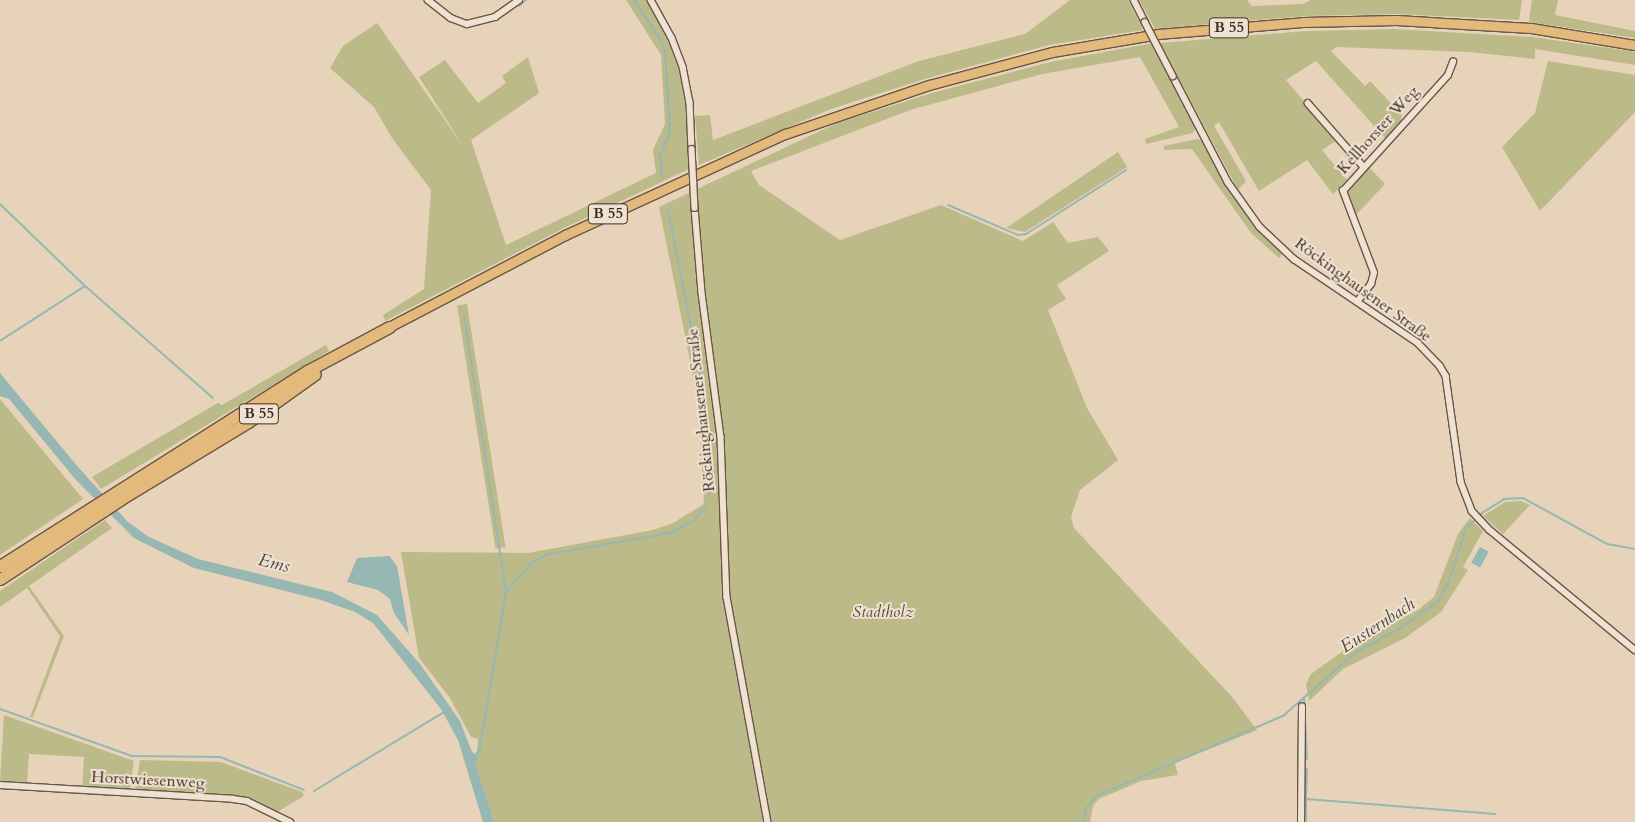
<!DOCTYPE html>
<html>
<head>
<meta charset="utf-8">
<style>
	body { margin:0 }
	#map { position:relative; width:1635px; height:822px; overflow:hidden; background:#e6d3b9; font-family:Cardo,serif }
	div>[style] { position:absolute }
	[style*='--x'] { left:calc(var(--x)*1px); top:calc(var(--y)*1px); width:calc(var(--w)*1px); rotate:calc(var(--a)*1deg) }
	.green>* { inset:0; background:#bdba8a; transform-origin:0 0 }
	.water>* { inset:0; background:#96b7b2; transform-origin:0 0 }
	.stream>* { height:2px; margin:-1px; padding:0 1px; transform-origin:1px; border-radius:1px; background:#96b7b2 }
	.roads { filter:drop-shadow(1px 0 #695646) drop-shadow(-1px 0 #695646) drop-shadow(0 1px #695646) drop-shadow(0 -1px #695646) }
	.street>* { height:5.5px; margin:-2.75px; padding:0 2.75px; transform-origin:2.75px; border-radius:2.75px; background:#efe2d2 }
	.primary>* { height:9px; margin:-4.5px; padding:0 4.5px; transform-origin:4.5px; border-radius:4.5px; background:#e3ba7c }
	.highway>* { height:11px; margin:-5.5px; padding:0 5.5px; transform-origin:5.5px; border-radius:5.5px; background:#e3ba7c }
	.bridges { filter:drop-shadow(1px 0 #695646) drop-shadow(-1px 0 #695646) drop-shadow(0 1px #695646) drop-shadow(0 -1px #695646) }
	.street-bridge>* { height:5.5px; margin:-2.75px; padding:0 2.75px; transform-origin:2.75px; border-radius:2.75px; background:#efe2d2 }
	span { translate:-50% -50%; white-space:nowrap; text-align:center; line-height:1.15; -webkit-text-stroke:4px #efe2d2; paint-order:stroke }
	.shield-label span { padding:1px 4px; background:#efe2d2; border:1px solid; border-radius:4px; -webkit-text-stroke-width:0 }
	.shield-label { font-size:15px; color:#3f2d20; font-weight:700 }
	.street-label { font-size:16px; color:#3f2d20 }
	.park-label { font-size:16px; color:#584935; font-style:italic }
	.water-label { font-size:18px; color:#50493d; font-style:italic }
</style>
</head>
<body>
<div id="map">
	<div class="green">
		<i style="clip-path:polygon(626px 0,646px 0,667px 38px,679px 69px,685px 102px,689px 169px,562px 229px,385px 321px,383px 315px,424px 289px,431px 190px,392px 138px,374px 107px,330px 68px,343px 46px,377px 23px,463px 146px,419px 77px,445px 60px,478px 103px,506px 83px,502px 76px,528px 57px,539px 93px,471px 140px,506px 245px,656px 173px,653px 150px,665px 124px,661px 55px)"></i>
		<i style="clip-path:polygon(1070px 0,1128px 0,1143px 30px,1049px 45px,928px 78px,831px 109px,699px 165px,695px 116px,710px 115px,713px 140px,919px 61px,1025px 34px)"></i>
		<i style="clip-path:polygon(1139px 0,1247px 0,1252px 6px,1303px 4px,1311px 0,1522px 0,1519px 20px,1396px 14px,1304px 16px,1155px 29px)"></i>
		<i style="clip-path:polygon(1532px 0,1558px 0,1555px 15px,1635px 31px,1635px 38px,1529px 22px)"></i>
		<i style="clip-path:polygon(1394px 29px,1532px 37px,1631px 51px,1635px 52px,1635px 65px,1535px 49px,1535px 59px,1469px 52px,1336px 47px,1331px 51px,1365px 86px,1370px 81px,1402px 115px,1401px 121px,1385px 138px,1316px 61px,1286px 80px,1337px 140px,1322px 150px,1347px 180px,1333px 194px,1307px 160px,1259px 191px,1219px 122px,1214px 126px,1246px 181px,1238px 190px,1160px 43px,1306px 31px)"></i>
		<i style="clip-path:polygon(1153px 43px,1196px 127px,1193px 133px,1146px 144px,1145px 139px,1179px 127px,1140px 57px,1042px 74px,910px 110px,751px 171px,759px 185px,840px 240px,941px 205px,1023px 241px,1053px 222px,1068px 243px,1098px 237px,1109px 251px,1057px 285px,1066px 299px,1048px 310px,1087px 408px,1118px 460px,1080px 490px,1071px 517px,1074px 528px,1233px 698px,1257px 730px,1175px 763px,1178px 775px,1141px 781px,1099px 799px,1093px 806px,1090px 822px,494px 822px,476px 764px,478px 739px,471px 737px,450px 698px,419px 658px,401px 552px,528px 553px,653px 530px,673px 523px,704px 504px,698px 400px,659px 207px,837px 123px,932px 93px,1050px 62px)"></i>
		<i style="clip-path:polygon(1548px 61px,1635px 75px,1635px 112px,1540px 211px,1502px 147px,1535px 113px)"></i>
		<i style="clip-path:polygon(1197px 139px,1203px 141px,1236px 201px,1256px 229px,1282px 254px,1279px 258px,1251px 233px,1192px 149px,1164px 150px,1164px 146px)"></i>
		<i style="clip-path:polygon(1118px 152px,1127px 167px,1025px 232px,1006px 228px)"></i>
		<i style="clip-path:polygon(1368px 166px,1385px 184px,1355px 216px,1346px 192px)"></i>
		<i style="left:467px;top:304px;width:246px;height:10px;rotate:81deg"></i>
		<i style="clip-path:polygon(326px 345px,329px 351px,101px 489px,92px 477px,216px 404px,222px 405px)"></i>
		<i style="clip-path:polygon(0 399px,83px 499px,0 555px)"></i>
		<i style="clip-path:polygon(1521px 501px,1530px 505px,1503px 534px,1483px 516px,1505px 502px)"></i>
		<i style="clip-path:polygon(1470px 518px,1483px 531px,1463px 567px,1468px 570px,1441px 612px,1405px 638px,1343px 669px,1309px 701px,1306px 684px,1311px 674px,1346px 649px,1418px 610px,1434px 597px,1458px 534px)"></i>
		<i style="clip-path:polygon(105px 520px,112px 528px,29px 586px,64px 636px,33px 717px,30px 717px,60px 636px,27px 588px,0 607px,0 591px)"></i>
		<i style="clip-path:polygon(4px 715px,134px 761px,130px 787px,127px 790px,82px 788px,84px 757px,29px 754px,27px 784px,0 782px)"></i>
		<i style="clip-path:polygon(140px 760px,221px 762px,302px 792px,304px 796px,277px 812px,248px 799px,135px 791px)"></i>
	</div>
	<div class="water">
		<i style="clip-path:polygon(0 373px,78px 467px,128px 522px,149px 537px,198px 559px,332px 592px,377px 615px,420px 664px,460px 721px,472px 752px,478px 756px,476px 764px,494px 822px,483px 822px,458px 740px,441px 709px,373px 623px,355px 612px,321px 600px,194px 568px,134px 538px,76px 480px,9px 399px,0 396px)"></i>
		<i style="left:1480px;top:547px;width:10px;height:18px;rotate:29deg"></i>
		<i style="clip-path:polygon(389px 556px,397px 566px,409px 635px,394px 613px,390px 599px,378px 590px,347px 582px,357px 558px)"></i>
	</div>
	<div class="stream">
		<i style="--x:634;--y:0;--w:47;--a:56.3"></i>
		<i style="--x:660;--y:39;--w:14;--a:69"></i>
		<i style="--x:665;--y:52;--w:80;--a:86.4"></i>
		<i style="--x:670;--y:132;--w:25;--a:113"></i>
		<i style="--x:660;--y:155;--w:23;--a:85"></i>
		<i style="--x:519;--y:6;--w:9;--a:-41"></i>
		<i style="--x:0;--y:204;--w:118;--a:44"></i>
		<i style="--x:85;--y:286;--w:170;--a:41.2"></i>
		<i style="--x:948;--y:205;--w:76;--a:23.2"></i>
		<i style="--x:1018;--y:235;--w:8;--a:-7"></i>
		<i style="--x:1026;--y:234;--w:119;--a:-32.6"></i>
		<i style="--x:668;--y:210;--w:187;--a:78.9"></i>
		<i style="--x:704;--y:394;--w:102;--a:87.2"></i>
		<i style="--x:464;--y:315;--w:280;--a:81.4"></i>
		<i style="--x:506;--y:592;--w:161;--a:99.6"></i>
		<i style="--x:479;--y:751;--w:7;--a:135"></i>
		<i style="--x:0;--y:341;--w:101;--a:-32.9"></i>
		<i style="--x:218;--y:404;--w:6;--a:39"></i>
		<i style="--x:506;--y:592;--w:37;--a:-49"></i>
		<i style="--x:530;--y:564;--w:21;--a:-28"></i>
		<i style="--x:549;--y:554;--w:123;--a:-9.8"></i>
		<i style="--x:670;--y:533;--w:27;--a:-28"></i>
		<i style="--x:694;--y:520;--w:18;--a:-49"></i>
		<i style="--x:1304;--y:699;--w:60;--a:87.1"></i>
		<i style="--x:0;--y:709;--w:140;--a:19.6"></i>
		<i style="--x:132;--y:756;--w:88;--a:0.7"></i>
		<i style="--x:220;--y:757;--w:90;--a:21.4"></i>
		<i style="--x:1307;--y:769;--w:30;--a:92"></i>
		<i style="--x:1306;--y:799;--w:190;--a:4.5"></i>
		<i style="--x:0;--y:788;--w:109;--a:3.7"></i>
		<i style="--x:314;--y:791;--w:152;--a:-31.3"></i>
		<i style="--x:1084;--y:822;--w:12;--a:-85"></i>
		<i style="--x:1085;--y:810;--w:18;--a:-52"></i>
		<i style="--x:1096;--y:796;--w:203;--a:-23.2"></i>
		<i style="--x:1283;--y:716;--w:97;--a:-41.2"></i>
		<i style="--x:1356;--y:652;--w:47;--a:-28.2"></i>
		<i style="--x:1397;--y:630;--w:49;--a:-35"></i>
		<i style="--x:1437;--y:602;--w:21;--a:-59"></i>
		<i style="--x:1448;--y:584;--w:58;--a:-71.9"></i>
		<i style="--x:1466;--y:529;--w:23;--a:-45"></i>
		<i style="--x:1482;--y:513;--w:26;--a:-32"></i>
		<i style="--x:1504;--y:499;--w:19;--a:-3"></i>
		<i style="--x:1523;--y:498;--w:96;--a:28.7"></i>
		<i style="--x:1607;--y:544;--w:28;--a:10"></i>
		<i style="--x:1306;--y:822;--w:23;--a:-90"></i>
	</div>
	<div class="roads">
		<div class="street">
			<i style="--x:428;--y:0;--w:29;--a:38"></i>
			<i style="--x:451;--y:18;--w:17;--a:21"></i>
			<i style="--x:467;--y:24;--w:29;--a:-14"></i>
			<i style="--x:495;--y:17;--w:29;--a:-35"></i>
			<i style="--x:651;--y:0;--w:43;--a:61.1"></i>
			<i style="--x:672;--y:38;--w:31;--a:69"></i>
			<i style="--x:683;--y:67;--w:36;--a:79"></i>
			<i style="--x:690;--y:102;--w:47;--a:87.6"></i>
			<i style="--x:1134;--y:0;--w:25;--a:63"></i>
			<i style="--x:1173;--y:76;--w:119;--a:62.6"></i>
			<i style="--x:1228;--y:182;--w:55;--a:54.6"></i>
			<i style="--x:1260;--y:227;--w:47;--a:43.3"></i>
			<i style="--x:1294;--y:259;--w:150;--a:34.1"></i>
			<i style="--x:1418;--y:343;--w:32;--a:46"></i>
			<i style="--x:1440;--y:366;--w:12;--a:59"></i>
			<i style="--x:1446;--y:376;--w:107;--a:81.9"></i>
			<i style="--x:1461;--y:482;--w:31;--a:69"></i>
			<i style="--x:1472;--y:511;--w:26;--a:47"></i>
			<i style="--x:1490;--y:530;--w:188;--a:39.6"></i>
			<i style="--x:1308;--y:103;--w:84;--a:48.9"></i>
			<i style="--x:695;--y:208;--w:85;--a:85.3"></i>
			<i style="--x:702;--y:293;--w:145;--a:82.5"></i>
			<i style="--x:721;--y:437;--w:160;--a:87.9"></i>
			<i style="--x:727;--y:597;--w:229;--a:79.7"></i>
			<i style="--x:1357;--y:302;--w:23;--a:-52"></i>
			<i style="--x:1371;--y:284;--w:11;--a:-75"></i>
			<i style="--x:1374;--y:273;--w:88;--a:-110.7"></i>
			<i style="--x:1343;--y:191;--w:156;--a:-47.8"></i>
			<i style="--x:1448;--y:75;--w:14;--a:-69"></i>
			<i style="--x:0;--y:785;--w:233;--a:3.4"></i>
			<i style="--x:233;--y:799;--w:14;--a:8"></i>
			<i style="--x:247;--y:801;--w:48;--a:26"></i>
			<i style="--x:1301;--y:822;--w:115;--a:-89.5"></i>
		</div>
		<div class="primary">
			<i style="--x:389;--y:327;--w:199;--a:-27.6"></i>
			<i style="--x:565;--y:235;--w:242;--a:-24.7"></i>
			<i style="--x:785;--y:134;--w:152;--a:-18.8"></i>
			<i style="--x:929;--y:85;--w:127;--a:-15"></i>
			<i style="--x:1052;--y:52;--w:108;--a:-9.6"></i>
			<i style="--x:1158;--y:34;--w:145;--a:-4.7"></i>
			<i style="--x:1303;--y:22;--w:93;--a:-1.2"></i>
			<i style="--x:1396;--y:20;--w:135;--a:3.4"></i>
			<i style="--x:1531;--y:28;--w:105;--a:9.3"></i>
		</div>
		<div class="highway">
			<i style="--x:0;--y:566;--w:364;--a:-32.4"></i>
			<i style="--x:307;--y:371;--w:93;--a:-28.2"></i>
			<i style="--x:0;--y:579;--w:154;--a:-33.4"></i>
			<i style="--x:129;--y:494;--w:139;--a:-31.2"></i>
			<i style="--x:248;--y:422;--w:82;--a:-35.6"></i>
		</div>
	</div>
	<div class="bridges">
		<div class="street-bridge">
			<i style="--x:1145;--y:22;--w:61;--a:62.6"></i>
			<i style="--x:692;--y:149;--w:59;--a:87.1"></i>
		</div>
	</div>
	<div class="shield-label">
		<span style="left:1229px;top:28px">B 55</span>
		<span style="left:608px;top:214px">B 55</span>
		<span style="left:259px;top:414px">B 55</span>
	</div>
	<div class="street-label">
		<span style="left:1378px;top:130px;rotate:-48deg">Kellhorster Weg</span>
		<span style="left:1363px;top:290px;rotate:36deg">Röckinghausener Straße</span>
		<span style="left:701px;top:410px;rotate:-96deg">Röckinghausener Straße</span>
		<span style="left:148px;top:780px;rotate:3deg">Horstwiesenweg</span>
	</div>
	<div class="park-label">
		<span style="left:883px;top:612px">Stadtholz</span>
	</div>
	<div class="water-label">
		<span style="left:274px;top:564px;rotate:14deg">Ems</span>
		<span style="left:1378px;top:626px;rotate:-33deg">Eusternbach</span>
	</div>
</div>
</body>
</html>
